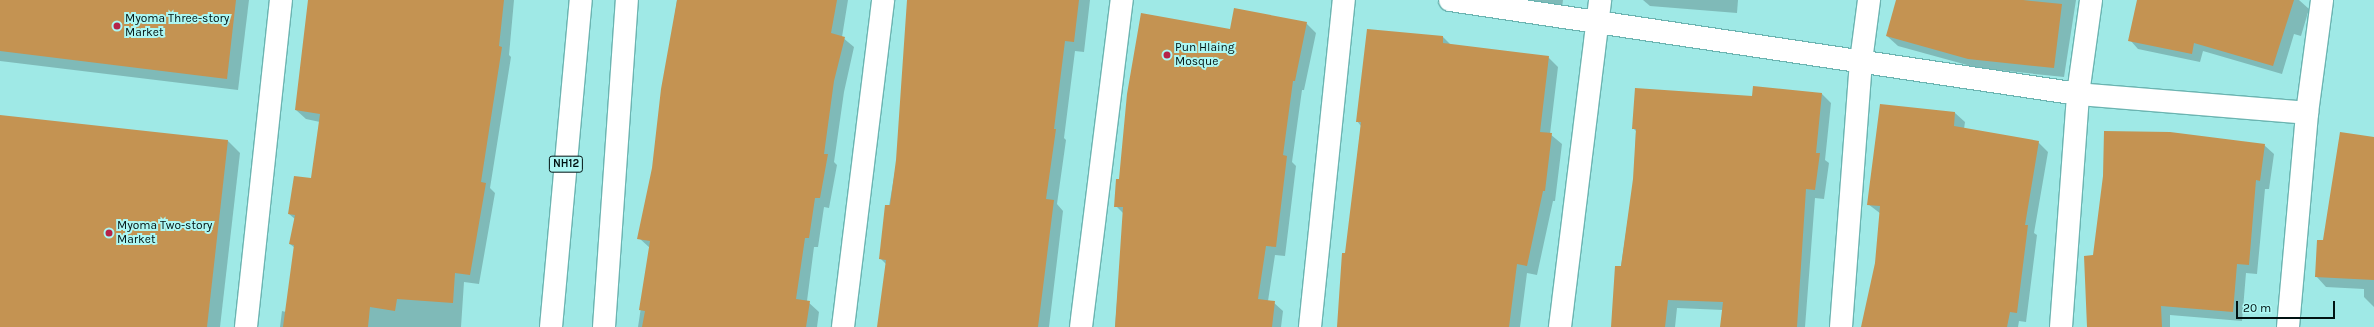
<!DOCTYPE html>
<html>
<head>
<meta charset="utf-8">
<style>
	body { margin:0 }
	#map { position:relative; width:2374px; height:327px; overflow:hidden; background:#9fe9e6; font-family:Karla,sans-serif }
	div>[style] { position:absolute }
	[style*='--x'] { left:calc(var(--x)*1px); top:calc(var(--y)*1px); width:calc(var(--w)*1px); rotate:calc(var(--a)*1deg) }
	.shadow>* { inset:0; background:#0003 }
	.building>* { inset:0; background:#c49352 }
	.roads { filter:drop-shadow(1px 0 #6bb4b1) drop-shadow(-1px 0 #6bb4b1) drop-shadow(0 1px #6bb4b1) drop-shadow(0 -1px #6bb4b1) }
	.street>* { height:22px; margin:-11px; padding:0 11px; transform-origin:11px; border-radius:11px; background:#fff }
	.highway>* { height:22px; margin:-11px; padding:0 11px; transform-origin:11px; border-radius:11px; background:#fff }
	.dots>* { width:11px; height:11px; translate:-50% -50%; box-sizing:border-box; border:2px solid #acf7f3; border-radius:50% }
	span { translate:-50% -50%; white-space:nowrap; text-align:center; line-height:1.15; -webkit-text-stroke:4px #acf7f3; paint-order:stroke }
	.shield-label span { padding:1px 3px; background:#acf7f3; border:1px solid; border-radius:3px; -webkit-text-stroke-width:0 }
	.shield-label { font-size:11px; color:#001212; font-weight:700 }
	.poi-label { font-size:12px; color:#001212 }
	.left { translate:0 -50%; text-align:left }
	.scale { position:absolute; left:2236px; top:301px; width:99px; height:18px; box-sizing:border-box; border:2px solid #001212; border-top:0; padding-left:5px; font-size:12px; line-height:14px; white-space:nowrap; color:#001212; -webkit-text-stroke:3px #acf7f3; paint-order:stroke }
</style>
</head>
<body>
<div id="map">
	<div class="shadow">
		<i style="clip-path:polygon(0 0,249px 0,238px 90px,0 61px)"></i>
		<i style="clip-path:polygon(309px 0,514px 0,509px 55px,511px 57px,490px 188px,495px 193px,479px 284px,464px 282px,461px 327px,280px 327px,282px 311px,286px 312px,295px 248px,290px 244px,295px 219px,289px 214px,312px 179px,320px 122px,306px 119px,296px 110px)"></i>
		<i style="clip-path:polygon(677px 0,848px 0,842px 37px,854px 47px,844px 92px,834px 162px,837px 165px,829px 208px,824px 207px,818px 247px,814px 247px,807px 301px,819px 312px,817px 327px,638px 327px,650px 248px,639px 238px,653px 168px)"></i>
		<i style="clip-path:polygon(908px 0,1090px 0,1084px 52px,1075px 51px,1064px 138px,1066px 140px,1057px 204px,1063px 211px,1049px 327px,879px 327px,886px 264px,880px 258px,897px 160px)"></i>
		<i style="clip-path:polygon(1522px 0,1563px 0,1562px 8px)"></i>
		<i style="clip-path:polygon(1643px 0,1738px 0,1737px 13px,1650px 6px)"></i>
		<i style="clip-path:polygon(1898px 0,2076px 0,2064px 77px,1978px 68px,1898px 46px,1887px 36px)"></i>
		<i style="clip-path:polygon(2138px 0,2299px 0,2309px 9px,2301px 36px,2294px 34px,2282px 74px,2203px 51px,2200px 62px,2138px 49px,2130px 40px)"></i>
		<i style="clip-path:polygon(1306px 23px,1316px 33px,1304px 90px,1302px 90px,1292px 162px,1296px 166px,1285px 256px,1275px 255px,1268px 301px,1273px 302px,1283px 311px,1281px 327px,1115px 327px,1124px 214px,1116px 206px,1119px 180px,1231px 30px)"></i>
		<i style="clip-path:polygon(1443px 37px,1451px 45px,1548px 57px,1558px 67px,1550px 134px,1562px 144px,1555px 201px,1553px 201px,1537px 275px,1527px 273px,1520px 327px,1338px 327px,1361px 126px,1357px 121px)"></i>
		<i style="clip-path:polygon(1822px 94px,1831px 103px,1825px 160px,1829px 163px,1824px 199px,1815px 198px,1805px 327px,1721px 327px,1723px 310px,1677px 308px,1675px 327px,1612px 327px,1634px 179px,1636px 131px,1633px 128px,1752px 97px)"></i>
		<i style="clip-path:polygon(1881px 105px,1955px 113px,1965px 122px,1964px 129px,2038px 142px,2048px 152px,2034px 233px,2037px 235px,2026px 322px,2019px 321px,2018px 327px,1863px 327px,1876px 263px,1881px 214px,1868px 204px)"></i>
		<i style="clip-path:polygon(0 116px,228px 141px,240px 153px,220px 327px,0 327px)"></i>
		<i style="clip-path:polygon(2374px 138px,2374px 307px,2364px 297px,2364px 289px,2326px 287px,2316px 276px,2324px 241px)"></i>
		<i style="clip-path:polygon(2264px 145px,2274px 154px,2269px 189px,2265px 189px,2257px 274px,2246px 273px,2242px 321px,2170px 315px,2170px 327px,2088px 327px,2094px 256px)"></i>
	</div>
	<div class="building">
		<i style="clip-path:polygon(0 0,236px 0,227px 79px,0 51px)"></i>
		<i style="clip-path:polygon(308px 0,504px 0,499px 46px,502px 47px,481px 182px,486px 183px,470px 275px,455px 273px,453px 303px,397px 299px,395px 311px,370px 307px,368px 327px,283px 327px,294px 245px,289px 244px,295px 215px,288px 214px,294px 176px,311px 178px,320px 114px,295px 110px)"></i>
		<i style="clip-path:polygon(677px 0,837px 0,831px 33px,845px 37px,834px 81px,824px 154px,828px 154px,820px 198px,815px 198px,809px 238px,805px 238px,796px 299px,810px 301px,806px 327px,642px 327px,645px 311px,639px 310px,650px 241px,637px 239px,652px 168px,661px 89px)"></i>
		<i style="clip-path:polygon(907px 0,1079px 0,1074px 42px,1065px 41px,1054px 129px,1056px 129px,1046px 199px,1054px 200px,1038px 327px,877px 327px,886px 260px,879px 259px,885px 205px,890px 205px,896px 160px)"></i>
		<i style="clip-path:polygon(1896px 0,2023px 0,2062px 4px,2054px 68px,1968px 59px,1886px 36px)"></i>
		<i style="clip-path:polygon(2137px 0,2294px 0,2273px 66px,2194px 43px,2192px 54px,2128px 41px)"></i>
		<i style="clip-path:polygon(1234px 8px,1307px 22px,1295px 81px,1293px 81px,1283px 155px,1287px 156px,1276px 247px,1266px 246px,1258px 299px,1275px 301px,1272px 327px,1115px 327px,1123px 207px,1114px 207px,1116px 179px,1119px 179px,1127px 94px,1141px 13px,1230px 29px)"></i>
		<i style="clip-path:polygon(1367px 29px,1443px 36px,1443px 43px,1549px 56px,1540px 132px,1552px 133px,1545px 191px,1543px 191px,1527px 266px,1517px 264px,1509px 327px,1337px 327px,1342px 253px,1345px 253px,1361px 122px,1356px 122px)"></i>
		<i style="clip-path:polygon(1753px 86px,1822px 93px,1816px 153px,1820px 153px,1815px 190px,1806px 189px,1797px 327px,1720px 327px,1723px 302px,1668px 300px,1665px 327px,1611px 327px,1615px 266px,1621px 266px,1633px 179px,1636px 129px,1632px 129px,1635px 88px,1752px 96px)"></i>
		<i style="clip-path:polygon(1880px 104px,1955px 112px,1954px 126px,2039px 141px,2025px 225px,2028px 225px,2017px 313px,2010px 312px,2007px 327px,1861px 327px,1875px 263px,1880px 206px,1867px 205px)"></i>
		<i style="clip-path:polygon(0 115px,228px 140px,207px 327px,0 327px)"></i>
		<i style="clip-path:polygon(2104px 131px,2170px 132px,2265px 144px,2260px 181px,2256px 180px,2249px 265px,2237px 264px,2233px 312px,2161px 306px,2162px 327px,2087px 327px,2084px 256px,2093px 255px,2103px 176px)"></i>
		<i style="clip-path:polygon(2340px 132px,2374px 137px,2374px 280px,2315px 277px,2317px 240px,2323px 240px)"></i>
	</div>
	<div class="roads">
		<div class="street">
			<i style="--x:1450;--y:0;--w:635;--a:8.51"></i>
			<i style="--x:2078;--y:94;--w:230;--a:4.7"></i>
			<i style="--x:246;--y:327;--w:329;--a:-83.9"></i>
			<i style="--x:843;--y:327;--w:329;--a:-83"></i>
			<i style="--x:1081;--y:327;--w:330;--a:-82.9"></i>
			<i style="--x:1310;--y:327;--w:329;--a:-84.1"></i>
			<i style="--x:1560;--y:327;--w:329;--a:-83"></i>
			<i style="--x:1841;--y:327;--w:267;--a:-85.7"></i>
			<i style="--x:1861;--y:61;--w:62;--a:-82.5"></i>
			<i style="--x:2061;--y:327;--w:234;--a:-85.8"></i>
			<i style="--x:2078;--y:94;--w:95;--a:-82.1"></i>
			<i style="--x:2288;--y:327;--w:215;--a:-84.9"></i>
			<i style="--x:2307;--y:113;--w:114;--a:-82.4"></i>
		</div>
		<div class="highway">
			<i style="--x:551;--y:327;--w:328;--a:-84.8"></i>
			<i style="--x:604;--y:327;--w:328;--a:-86"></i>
		</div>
	</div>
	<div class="dots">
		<i style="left:117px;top:26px;background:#b52349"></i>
		<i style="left:1167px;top:55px;background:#b52349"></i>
		<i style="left:109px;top:233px;background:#b52349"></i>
	</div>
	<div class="shield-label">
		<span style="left:566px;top:164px">NH12</span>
	</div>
	<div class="poi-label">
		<span class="left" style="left:125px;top:26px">Myoma Three-story<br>Market</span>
		<span class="left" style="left:1175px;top:55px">Pun Hlaing<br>Mosque</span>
		<span class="left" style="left:117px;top:233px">Myoma Two-story<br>Market</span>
	</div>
	<div class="scale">20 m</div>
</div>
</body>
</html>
